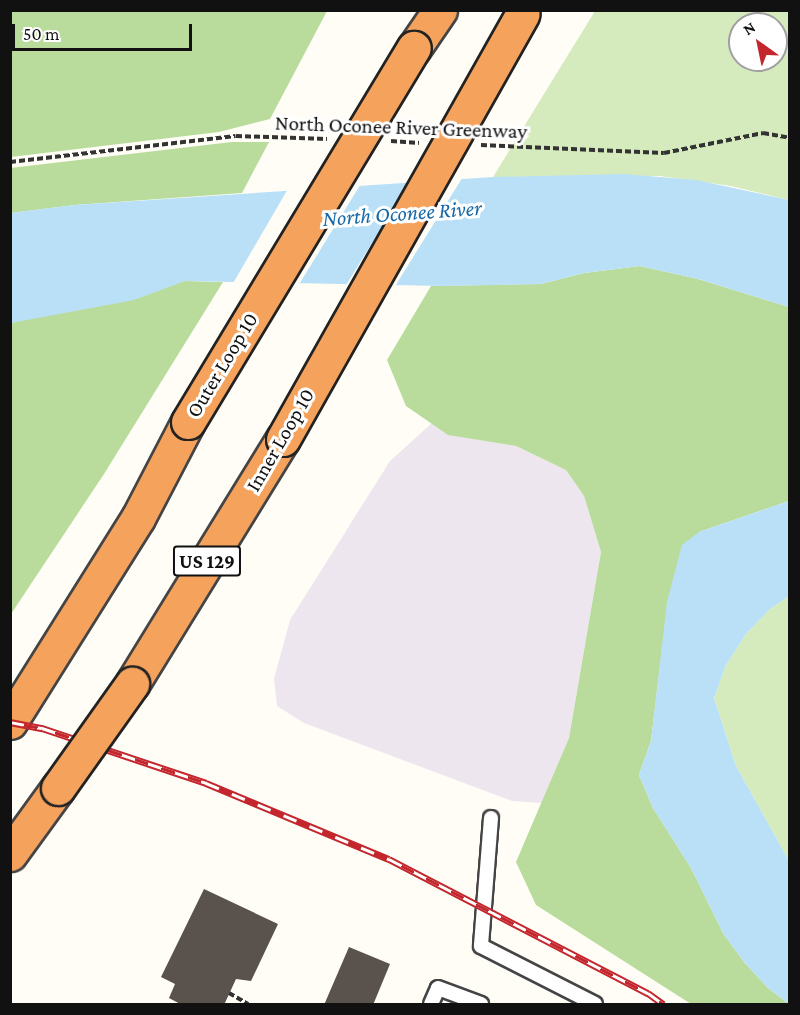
<!DOCTYPE html>
<html>
<head>
<meta charset="utf-8">
<style>
	body { margin:0 }
	#map { position:relative; width:800px; height:1015px; overflow:hidden; background:#fffdf5; font-family:"Crimson Pro",serif }
	div>[style] { position:absolute }
	[style*='--x'] { left:calc(var(--x)*1px); top:calc(var(--y)*1px); width:calc(var(--w)*1px); rotate:calc(var(--a)*1deg) }
	.industrial>* { inset:0; background:#eee6ef }
	.green>* { inset:0; background:#d5ebbd }
	.forest>* { inset:0; background:#b9dc9c }
	.water>* { inset:0; background:#b9e0f7 }
	.pier>* { inset:0; background:#fffdf5 }
	.building>* { inset:0; background:#5a524d }
	.path>* { height:4px; margin-top:-2px; transform-origin:0; background:repeating-linear-gradient(90deg,#333 0 6px,transparent 0 9px) }
	.roads { filter:drop-shadow(2px 0 #444) drop-shadow(-2px 0 #444) drop-shadow(0 2px #444) drop-shadow(0 -2px #444) }
	.service>* { height:14px; margin:-7px; padding:0 7px; transform-origin:7px; border-radius:7px; background:#fff }
	.motorway>* { height:33px; margin:-16.5px; padding:0 16.5px; transform-origin:16.5px; border-radius:16.5px; background:#f5a25d }
	.rail>* { height:7px; margin-top:-3.5px; transform-origin:0; background:repeating-linear-gradient(90deg,#fff 0 14px,#c4262e 0 28px); box-sizing:border-box; border-block:2px solid #c4262e }
	.bridges { filter:drop-shadow(2px 0 #222) drop-shadow(-2px 0 #222) drop-shadow(0 2px #222) drop-shadow(0 -2px #222) }
	.motorway-bridge>* { height:33px; margin:-16.5px; padding:0 16.5px; transform-origin:16.5px; border-radius:16.5px; background:#f5a25d }
	span { translate:-50% -50%; white-space:nowrap; text-align:center; line-height:1.15; -webkit-text-stroke:6px #fff; paint-order:stroke }
	.shield-label span { padding:2px 4px; background:#fff; border:2px solid; border-radius:4px; -webkit-text-stroke-width:0 }
	.shield-label { font-size:20px; color:#111; font-weight:700 }
	.street-label { font-size:21px; color:#111 }
	.water-label { font-size:22px; color:#1768a6; font-style:italic }
	.frame { position:absolute; inset:0; border:12px solid #111; pointer-events:none }
	.north { position:absolute; left:728px; top:12px; width:60px; height:60px; box-sizing:border-box; background:#fff; border:2px solid #a0a0a0; border-radius:50%; rotate:327deg; font-size:16px; font-weight:700; line-height:24px; text-align:center; color:#111 }
	.north::after { content:''; display:block; margin:auto; width:21px; height:27px; background:#c4262e; clip-path:polygon(50% 0,100% 100%,50% 72%,0 100%) }
	.scale { position:absolute; left:12px; top:24px; width:180px; height:27px; box-sizing:border-box; border:3px solid #111; border-top:0; padding-left:8px; font-size:18px; line-height:21px; white-space:nowrap; color:#111; -webkit-text-stroke:4px #fff; paint-order:stroke }
</style>
</head>
<body>
<div id="map">
	<div class="industrial">
		<i style="clip-path:polygon(432px 423px,449px 435px,516px 446px,566px 470px,584px 496px,601px 552px,569px 738px,542px 803px,512px 801px,304px 723px,277px 706px,274px 679px,290px 620px,390px 461px)"></i>
	</div>
	<div class="green">
		<i style="clip-path:polygon(evenodd,595px 11px,789px 11px,789px 200px,731px 186px,660px 176px,493px 177px,595px 11px,740px 24px,776px 24px,776px 60px,740px 60px,740px 24px)"></i>
		<i style="clip-path:polygon(789px 596px,789px 861px,736px 766px,714px 698px,726px 665px,746px 634px,770px 609px)"></i>
	</div>
	<div class="forest">
		<i style="clip-path:polygon(10px 11px,11px 10px,327px 11px,270px 119px,219px 132px,11px 157px)"></i>
		<i style="clip-path:polygon(232px 142px,269px 142px,242px 193px,75px 205px,11px 213px,10px 168px)"></i>
		<i style="clip-path:polygon(640px 266px,698px 279px,789px 307px,789px 501px,699px 532px,662px 649px,651px 741px,639px 775px,653px 808px,691px 868px,723px 933px,744px 962px,768px 988px,789px 1004px,691px 1004px,536px 905px,516px 862px,569px 738px,601px 552px,584px 496px,566px 470px,516px 446px,448px 435px,406px 406px,387px 360px,431px 286px,541px 284px,584px 273px)"></i>
		<i style="clip-path:polygon(185px 281px,223px 282px,104px 474px,11px 614px,11px 323px)"></i>
	</div>
	<div class="water">
		<i style="clip-path:polygon(624px 174px,696px 180px,789px 200px,789px 307px,698px 279px,640px 266px,584px 273px,541px 284px,442px 286px,185px 281px,134px 300px,11px 323px,10px 213px,75px 205px,493px 177px)"></i>
		<i style="clip-path:polygon(789px 501px,789px 596px,770px 609px,746px 634px,726px 665px,714px 698px,736px 766px,789px 861px,789px 1004px,768px 988px,744px 962px,723px 933px,691px 868px,653px 808px,639px 775px,651px 741px,667px 602px,682px 545px,699px 532px)"></i>
	</div>
	<div class="pier">
		<i style="clip-path:polygon(464px 175px,394px 288px,345px 287px,411px 179px)"></i>
		<i style="clip-path:polygon(362px 182px,298px 286px,232px 285px,289px 187px)"></i>
	</div>
	<div class="building">
		<i style="clip-path:polygon(204px 889px,278px 924px,251px 981px,236px 979px,224px 1005px,182px 1005px,169px 998px,175px 984px,161px 977px)"></i>
		<i style="clip-path:polygon(349px 947px,390px 964px,373px 1005px,324px 1005px)"></i>
	</div>
	<div class="path">
		<i style="--x:391;--y:141;--w:28;--a:4"></i>
		<i style="--x:481;--y:145;--w:183;--a:2.5"></i>
		<i style="--x:664;--y:153;--w:101;--a:-11.4"></i>
		<i style="--x:763;--y:133;--w:27;--a:10"></i>
		<i style="--x:10;--y:162;--w:227;--a:-6.6"></i>
		<i style="--x:236;--y:136;--w:91;--a:1.9"></i>
		<i style="--x:229;--y:993;--w:22;--a:30"></i>
	</div>
	<div class="roads">
		<div class="service">
			<i style="--x:491;--y:818;--w:128;--a:94.5"></i>
			<i style="--x:481;--y:946;--w:128;--a:27"></i>
			<i style="--x:431;--y:1004;--w:17;--a:-66"></i>
			<i style="--x:438;--y:988;--w:46;--a:20.4"></i>
		</div>
		<div class="motorway">
			<i style="--x:414;--y:48;--w:46;--a:-55.6"></i>
			<i style="--x:132;--y:684;--w:288;--a:-58.4"></i>
			<i style="--x:10;--y:722;--w:241;--a:-57.9"></i>
			<i style="--x:138;--y:518;--w:108;--a:-62.5"></i>
			<i style="--x:10;--y:854;--w:82;--a:-54"></i>
		</div>
	</div>
	<div class="rail">
		<i style="--x:10;--y:722;--w:33;--a:11"></i>
		<i style="--x:42;--y:728;--w:173;--a:18.5"></i>
		<i style="--x:206;--y:783;--w:198;--a:22.6"></i>
		<i style="--x:389;--y:859;--w:292;--a:27.4"></i>
		<i style="--x:648;--y:993;--w:19;--a:36"></i>
	</div>
	<div class="bridges">
		<div class="motorway-bridge">
			<i style="--x:188;--y:422;--w:437;--a:-58.9"></i>
			<i style="--x:283;--y:439;--w:488;--a:-60.6"></i>
			<i style="--x:58;--y:788;--w:128;--a:-54.6"></i>
		</div>
	</div>
	<div class="shield-label">
		<span style="left:207px;top:561px">US 129</span>
	</div>
	<div class="street-label">
		<span style="left:401px;top:127px;rotate:2deg">North Oconee River Greenway</span>
		<span style="left:222px;top:365px;rotate:-59deg">Outer Loop 10</span>
		<span style="left:280px;top:440px;rotate:-60deg">Inner Loop 10</span>
	</div>
	<div class="water-label">
		<span style="left:402px;top:213px;rotate:-4deg">North Oconee River</span>
	</div>
	<div class="frame"></div>
	<div class="north">N</div>
	<div class="scale">50 m</div>
</div>
</body>
</html>
